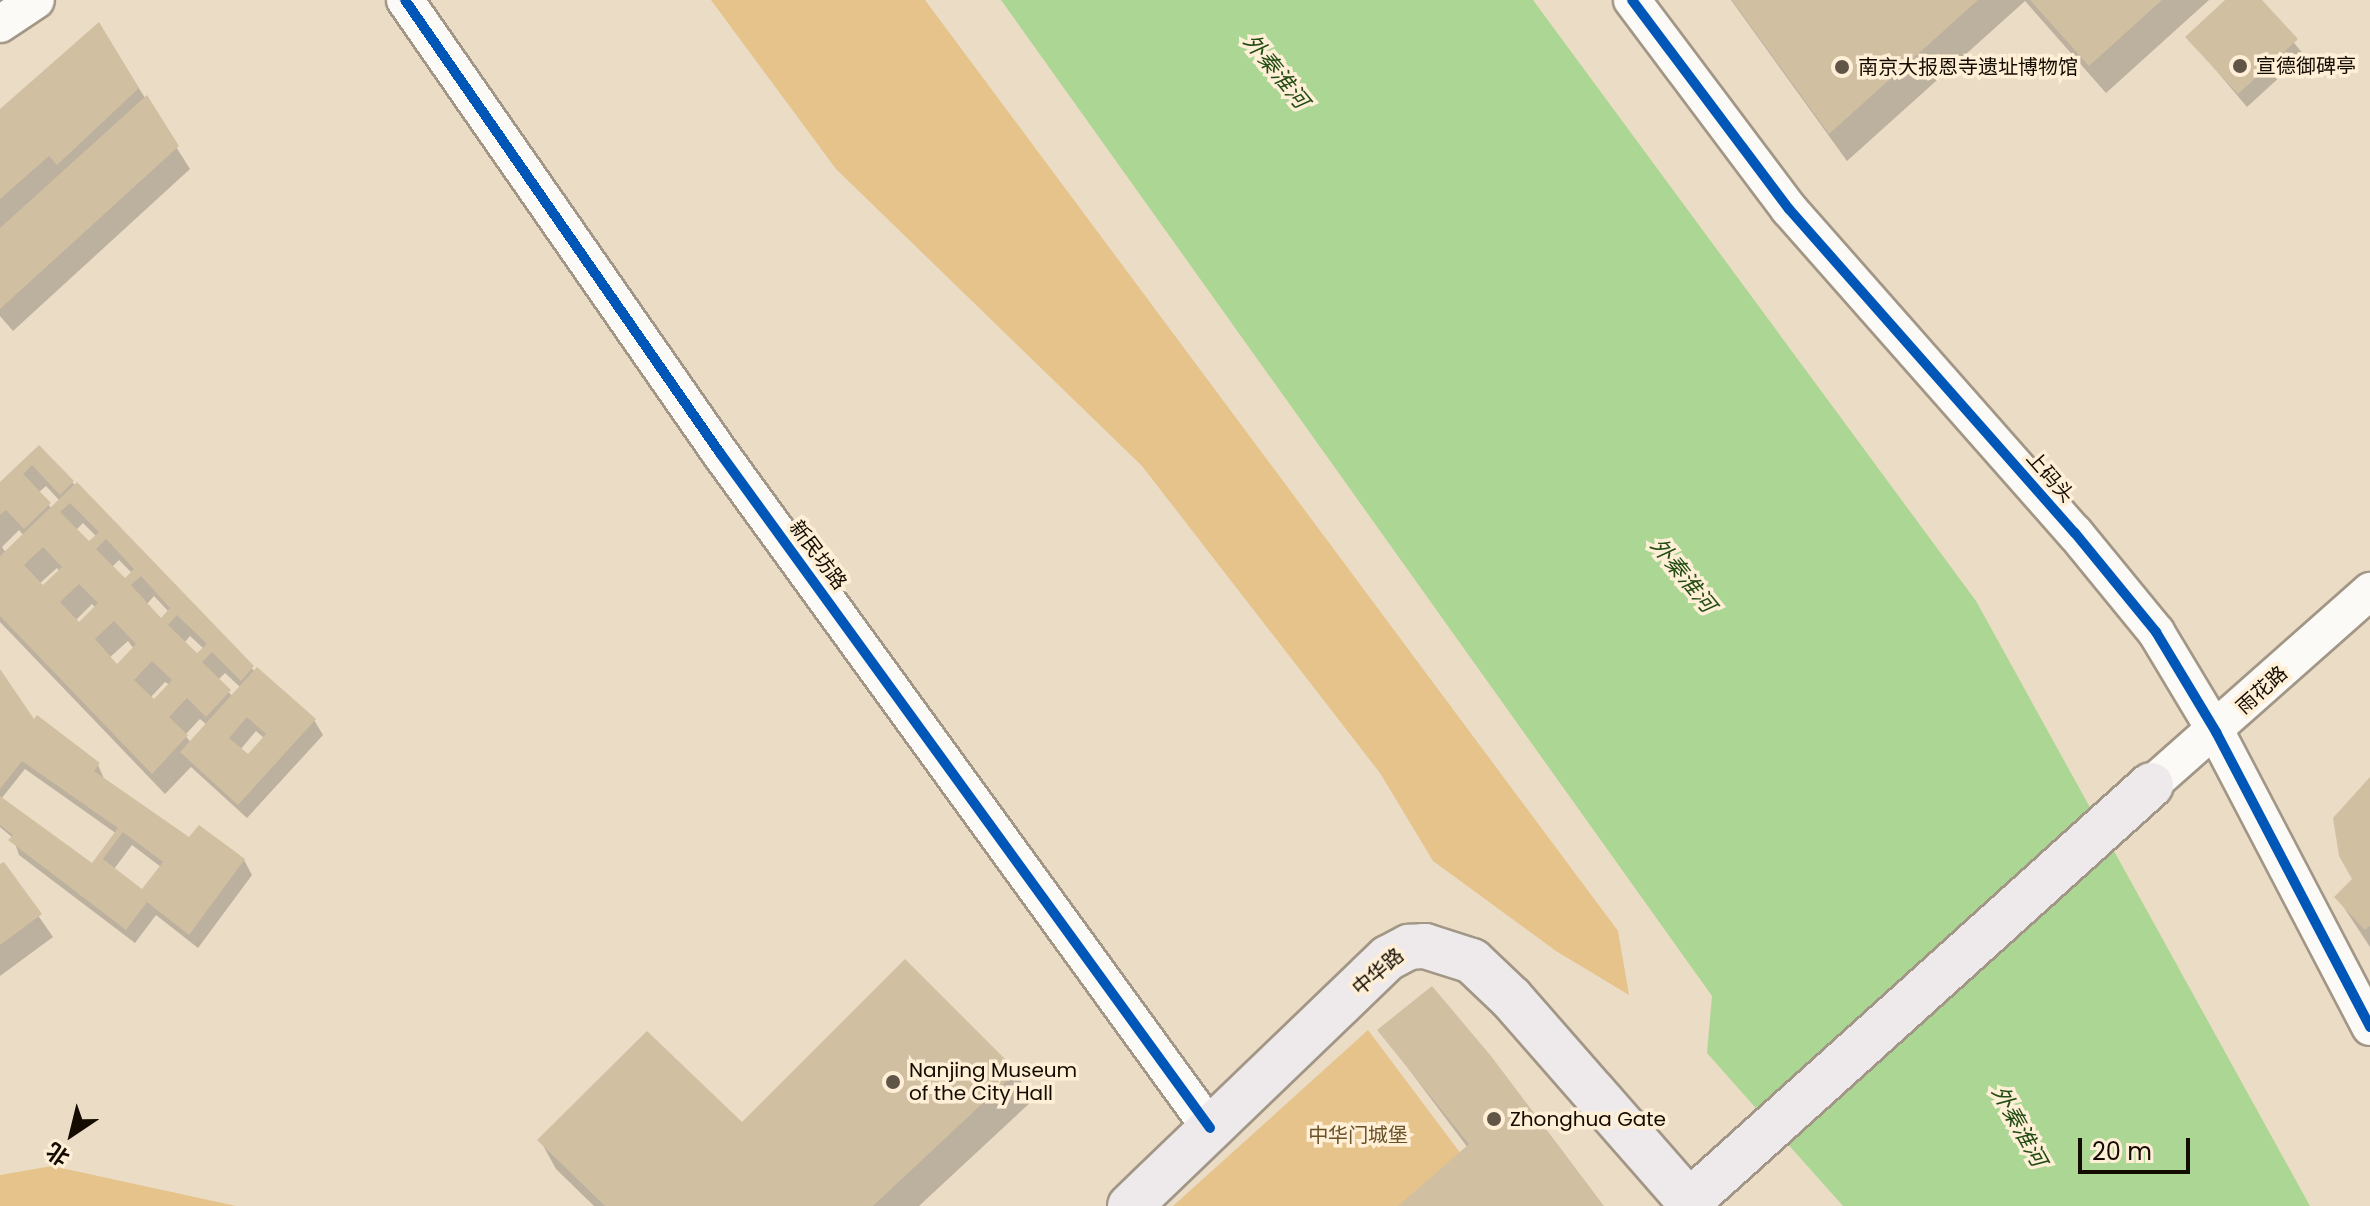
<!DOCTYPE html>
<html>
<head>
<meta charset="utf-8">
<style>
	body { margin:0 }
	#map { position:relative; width:2370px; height:1206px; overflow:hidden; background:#ebdcc6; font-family:Poppins,"Noto Sans SC",sans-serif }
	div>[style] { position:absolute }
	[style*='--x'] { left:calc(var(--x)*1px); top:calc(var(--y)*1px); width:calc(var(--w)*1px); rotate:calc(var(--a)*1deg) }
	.green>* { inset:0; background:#e5c38b }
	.water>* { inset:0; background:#acd693 }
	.shadow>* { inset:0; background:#0003 }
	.building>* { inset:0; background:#d1bfa2 }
	.roads { filter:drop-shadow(2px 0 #a29786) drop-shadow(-2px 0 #a29786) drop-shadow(0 2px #a29786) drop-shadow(0 -2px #a29786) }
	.minor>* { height:36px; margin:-18px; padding:0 18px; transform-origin:18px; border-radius:18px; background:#fcfaf6 }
	.major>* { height:44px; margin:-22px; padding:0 22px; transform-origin:22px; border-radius:22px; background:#eee9ea }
	.cycleway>* { height:10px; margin:-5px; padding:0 5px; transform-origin:5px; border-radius:5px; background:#0057b8 }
	.dots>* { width:22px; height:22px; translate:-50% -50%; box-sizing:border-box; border:4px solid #feefd6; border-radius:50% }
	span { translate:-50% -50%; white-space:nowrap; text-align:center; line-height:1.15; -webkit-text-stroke:7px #feefd6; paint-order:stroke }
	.poi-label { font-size:20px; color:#150c01 }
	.left { translate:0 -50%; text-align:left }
	.street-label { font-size:20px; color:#150c01 }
	.park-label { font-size:20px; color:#6a5229 }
	.water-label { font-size:22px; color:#224c13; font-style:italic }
	.north { position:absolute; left:32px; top:1094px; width:80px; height:80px; -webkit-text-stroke:6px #feefd6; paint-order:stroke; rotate:215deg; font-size:22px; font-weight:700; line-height:32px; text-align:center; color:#150c01 }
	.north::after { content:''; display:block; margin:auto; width:28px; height:36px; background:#150c01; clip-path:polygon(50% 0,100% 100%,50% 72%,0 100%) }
	.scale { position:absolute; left:2078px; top:1138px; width:112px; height:36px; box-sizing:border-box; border:4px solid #150c01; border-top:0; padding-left:10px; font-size:24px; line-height:28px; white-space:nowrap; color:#150c01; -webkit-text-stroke:6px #feefd6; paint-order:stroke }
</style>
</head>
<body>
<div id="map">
	<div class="green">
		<i style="clip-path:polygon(711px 0,925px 0,1618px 931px,1629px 995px,1556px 951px,1433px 861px,1380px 773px,1142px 466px,836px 169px)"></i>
		<i style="clip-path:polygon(1368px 1030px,1500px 1206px,1173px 1206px)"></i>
		<i style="clip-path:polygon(52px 1166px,236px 1206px,0 1206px,0 1175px)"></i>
	</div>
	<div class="water">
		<i style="clip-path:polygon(1001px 0,1533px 0,1976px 601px,2310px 1206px,1843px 1206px,1707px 1053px,1712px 996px)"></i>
	</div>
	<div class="shadow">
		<i style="clip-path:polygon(1731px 0,2209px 0,2106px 93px,2025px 1px,1847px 161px)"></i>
		<i style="clip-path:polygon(2228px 0,2259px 0,2304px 55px,2247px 107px,2188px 37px)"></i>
		<i style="clip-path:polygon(99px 25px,190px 169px,13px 331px,0 316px,0 112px)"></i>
		<i style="clip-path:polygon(evenodd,39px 448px,255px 672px,314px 720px,323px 735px,247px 818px,191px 767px,165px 794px,0 622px,0 485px,39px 448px,46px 486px,60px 501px,52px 509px,38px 493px,46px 486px,39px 448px,83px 523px,97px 537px,89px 544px,75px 531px,83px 523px,39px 448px,19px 530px,24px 536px,6px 553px,2px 547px,19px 530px,39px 448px,119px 560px,132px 573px,125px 581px,112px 567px,119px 560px,39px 448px,57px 568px,60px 572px,43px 588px,39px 584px,57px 568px,39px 448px,154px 596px,169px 612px,161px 621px,146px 605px,154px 596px,39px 448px,92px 604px,96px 608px,79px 624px,75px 621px,92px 604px,39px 448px,190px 636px,204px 649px,198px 656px,184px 643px,190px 636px,39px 448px,128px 641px,134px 649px,117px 667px,109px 658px,128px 641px,39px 448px,225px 673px,241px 688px,233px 697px,218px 680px,225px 673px,39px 448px,165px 682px,170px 685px,154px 702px,150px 698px,165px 682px,39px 448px,200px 719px,207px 725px,191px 743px,185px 735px,200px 719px,39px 448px,256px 731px,264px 738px,248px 757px,240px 750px,256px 731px)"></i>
		<i style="clip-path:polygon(evenodd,0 672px,34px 722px,98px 765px,105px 781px,190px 840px,244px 860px,252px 875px,198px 948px,156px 915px,135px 943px,19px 855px,13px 838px,0 827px,0 672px,25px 769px,117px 834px,92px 866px,1px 799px,25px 769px,0 672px,132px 845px,161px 867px,143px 891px,114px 869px,132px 845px)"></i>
		<i style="clip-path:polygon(2370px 780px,2370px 947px,2337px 897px,2354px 880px,2335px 819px)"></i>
		<i style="clip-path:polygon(3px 865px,53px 937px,0 976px,0 867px)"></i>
		<i style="clip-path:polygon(905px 962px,1016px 1072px,1032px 1101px,919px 1206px,594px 1206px,556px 1169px,540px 1140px,742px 1125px)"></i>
		<i style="clip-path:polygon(1380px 1031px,1600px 1206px,1401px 1206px,1468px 1148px)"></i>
	</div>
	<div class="building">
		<i style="clip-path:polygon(1732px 0,1978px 0,1829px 134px)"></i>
		<i style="clip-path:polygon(2030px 0,2162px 0,2089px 66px)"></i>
		<i style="clip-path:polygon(2225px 0,2262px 0,2298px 39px,2238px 94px,2185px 37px)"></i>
		<i style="clip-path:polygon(99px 22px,139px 88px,57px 165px,49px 156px,0 199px,0 109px)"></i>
		<i style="clip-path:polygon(147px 95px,179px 146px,0 309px,0 228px)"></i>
		<i style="clip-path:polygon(39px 445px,74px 481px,60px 495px,32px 465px,23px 474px,51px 503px,24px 529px,6px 510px,0 515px,0 482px)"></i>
		<i style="clip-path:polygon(evenodd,77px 482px,254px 666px,241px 681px,212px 652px,202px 662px,231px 690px,206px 717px,187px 698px,169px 717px,188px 735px,152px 774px,0 616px,0 556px,77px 482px,70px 503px,99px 532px,89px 541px,60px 512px,70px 503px,77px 482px,106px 539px,134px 569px,125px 578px,96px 549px,106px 539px,77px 482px,43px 547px,62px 567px,43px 585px,24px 565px,43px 547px,77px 482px,141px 576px,170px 608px,161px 618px,131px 585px,141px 576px,77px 482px,79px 584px,98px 603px,79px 622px,60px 602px,79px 584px,77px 482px,177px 615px,207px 644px,197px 653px,168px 625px,177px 615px,77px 482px,114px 621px,136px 644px,117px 664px,95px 639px,114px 621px,77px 482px,152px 661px,172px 680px,154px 699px,134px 680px,152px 661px)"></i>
		<i style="clip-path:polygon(evenodd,257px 667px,316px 719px,238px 805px,180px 752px,257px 667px,247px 717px,266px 734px,248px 754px,229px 738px,247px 717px)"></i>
		<i style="clip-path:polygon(evenodd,0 669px,34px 719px,37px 715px,100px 763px,94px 771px,189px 837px,199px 825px,245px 859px,189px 935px,147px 902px,126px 930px,8px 840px,13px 835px,0 825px,0 796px,92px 863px,118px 828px,22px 761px,0 789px,0 669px,123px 832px,163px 862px,142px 889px,103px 859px,123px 832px)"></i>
		<i style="clip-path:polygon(2370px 777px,2370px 926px,2365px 930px,2334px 897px,2352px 879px,2339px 856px,2333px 818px)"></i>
		<i style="clip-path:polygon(4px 862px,42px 914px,0 945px,0 864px)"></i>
		<i style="clip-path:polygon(905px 959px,1017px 1071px,873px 1206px,605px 1206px,537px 1140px,647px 1031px,742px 1122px)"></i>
		<i style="clip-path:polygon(1432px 986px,1491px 1056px,1604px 1206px,1398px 1206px,1469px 1144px,1377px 1030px)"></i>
	</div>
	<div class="roads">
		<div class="minor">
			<i style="--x:405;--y:0;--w:552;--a:55.19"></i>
			<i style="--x:720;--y:453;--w:834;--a:54.02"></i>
			<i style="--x:1632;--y:0;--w:261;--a:53.1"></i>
			<i style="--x:1789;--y:209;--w:432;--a:48.6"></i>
			<i style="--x:2075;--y:533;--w:128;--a:50.7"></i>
			<i style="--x:2156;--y:632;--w:117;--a:59"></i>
			<i style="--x:2216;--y:732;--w:333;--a:62.4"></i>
			<i style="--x:0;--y:24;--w:43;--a:-33.7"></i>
			<i style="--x:2151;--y:785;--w:293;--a:-41.5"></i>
		</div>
		<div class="major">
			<i style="--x:1690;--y:1201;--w:621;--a:-42.06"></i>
			<i style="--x:1130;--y:1206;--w:358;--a:-43.9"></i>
			<i style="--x:1388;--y:958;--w:24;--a:-28"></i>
			<i style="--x:1409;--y:947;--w:16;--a:-4"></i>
			<i style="--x:1425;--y:946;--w:49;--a:17.7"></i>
			<i style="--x:1472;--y:961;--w:54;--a:43.5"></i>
			<i style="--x:1511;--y:998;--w:276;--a:48.8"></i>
		</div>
	</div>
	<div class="cycleway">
		<i style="--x:405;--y:0;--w:552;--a:55.19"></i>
		<i style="--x:720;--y:453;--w:834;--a:54.02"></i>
		<i style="--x:1632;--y:0;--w:261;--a:53.1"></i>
		<i style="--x:1789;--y:209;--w:432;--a:48.6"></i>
		<i style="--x:2075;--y:533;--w:128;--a:50.7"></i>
		<i style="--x:2156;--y:632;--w:117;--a:59"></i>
		<i style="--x:2216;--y:732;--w:333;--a:62.4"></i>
	</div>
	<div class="dots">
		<i style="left:2240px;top:66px;background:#605546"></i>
		<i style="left:1842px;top:67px;background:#605546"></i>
		<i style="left:893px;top:1082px;background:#605546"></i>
		<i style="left:1494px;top:1119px;background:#605546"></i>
	</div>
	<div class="poi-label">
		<span class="left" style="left:2256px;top:66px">宣德御碑亭</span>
		<span class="left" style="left:1858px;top:67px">南京大报恩寺遗址博物馆</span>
		<span class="left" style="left:909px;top:1082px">Nanjing Museum<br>of the City Hall</span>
		<span class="left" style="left:1510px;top:1119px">Zhonghua Gate</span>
	</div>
	<div class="street-label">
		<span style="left:2050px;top:477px;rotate:49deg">上码头</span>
		<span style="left:818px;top:555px;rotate:53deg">新民坊路</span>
		<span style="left:2262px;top:690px;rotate:-42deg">雨花路</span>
		<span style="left:1378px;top:972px;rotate:-40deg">中华路</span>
	</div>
	<div class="park-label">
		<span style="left:1358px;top:1135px">中华门城堡</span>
	</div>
	<div class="water-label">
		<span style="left:1276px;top:71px;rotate:51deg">外秦淮河</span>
		<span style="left:1683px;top:575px;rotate:51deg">外秦淮河</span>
		<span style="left:2019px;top:1126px;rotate:61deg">外秦淮河</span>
	</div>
	<div class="north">北</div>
	<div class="scale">20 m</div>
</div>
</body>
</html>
